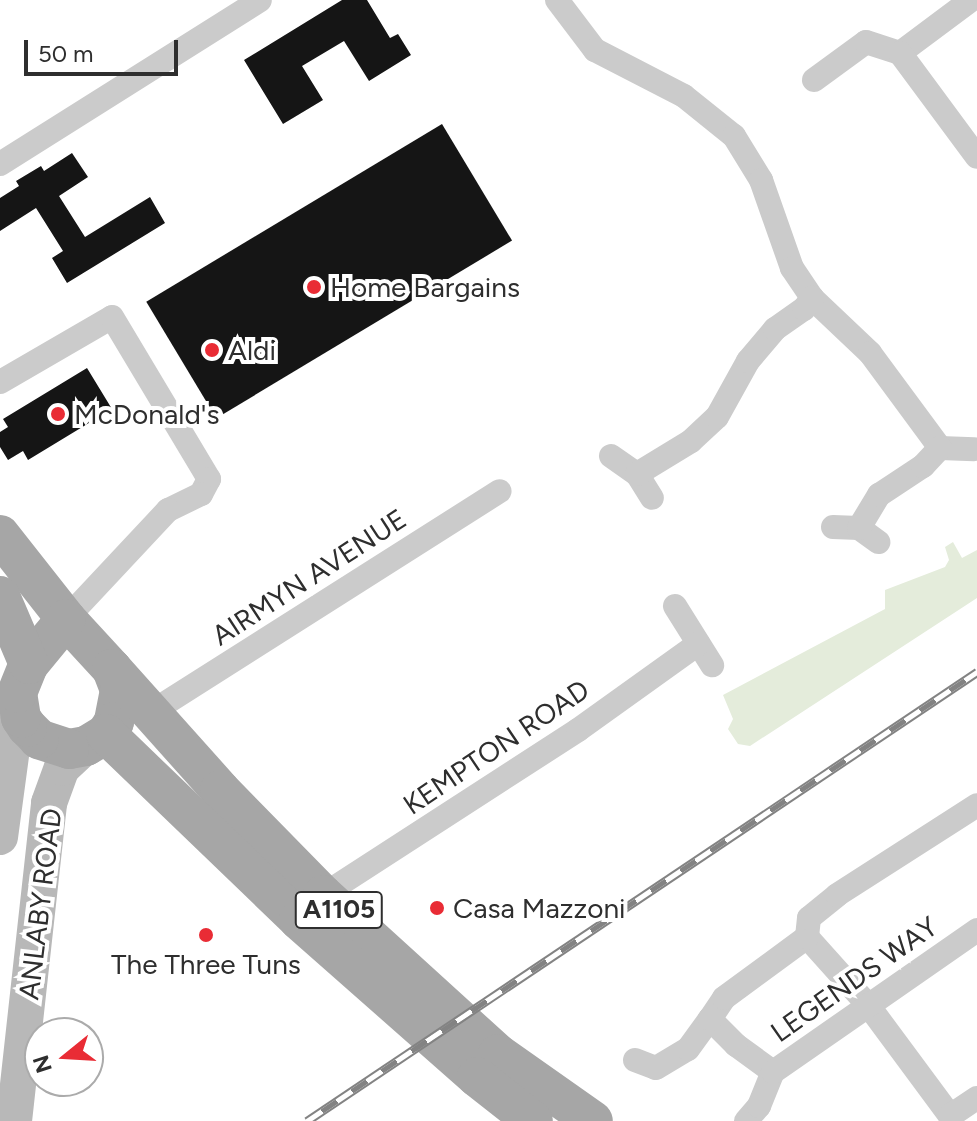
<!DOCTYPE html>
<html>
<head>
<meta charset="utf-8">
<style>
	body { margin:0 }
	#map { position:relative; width:977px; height:1121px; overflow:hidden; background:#fff; font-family:Figtree,sans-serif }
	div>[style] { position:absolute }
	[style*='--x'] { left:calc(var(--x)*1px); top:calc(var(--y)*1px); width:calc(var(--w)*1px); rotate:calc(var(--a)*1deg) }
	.green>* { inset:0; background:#e4ecdb }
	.building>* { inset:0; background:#151515; transform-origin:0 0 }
	.minor>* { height:24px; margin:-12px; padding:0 12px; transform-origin:12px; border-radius:12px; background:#cbcbcb }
	.secondary>* { height:36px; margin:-18px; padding:0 18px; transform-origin:18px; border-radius:18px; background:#b8b8b8 }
	.primary>* { height:40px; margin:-20px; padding:0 20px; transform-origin:20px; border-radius:20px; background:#a6a6a6 }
	.rail>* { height:9px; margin-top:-4.5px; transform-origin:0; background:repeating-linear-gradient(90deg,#fff 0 18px,#838383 0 36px); box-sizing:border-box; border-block:2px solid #838383 }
	.dots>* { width:22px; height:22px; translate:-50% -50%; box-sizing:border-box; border:4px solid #fff; border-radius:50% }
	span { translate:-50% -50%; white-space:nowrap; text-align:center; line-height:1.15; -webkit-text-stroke:8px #fff; paint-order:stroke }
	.shield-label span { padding:2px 6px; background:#fff; border:2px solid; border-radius:6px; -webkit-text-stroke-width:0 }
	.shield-label { font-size:26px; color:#2e2e2e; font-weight:700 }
	.poi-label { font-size:28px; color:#2e2e2e }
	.left { translate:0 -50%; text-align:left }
	.street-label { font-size:28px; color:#2e2e2e }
	.north { position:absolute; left:24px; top:1017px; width:80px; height:80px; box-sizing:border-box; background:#fff; border:2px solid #ababab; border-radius:50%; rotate:252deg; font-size:22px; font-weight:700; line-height:32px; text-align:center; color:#2e2e2e }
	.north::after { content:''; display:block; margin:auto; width:28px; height:36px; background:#e92c35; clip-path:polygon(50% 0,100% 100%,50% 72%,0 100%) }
	.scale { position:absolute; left:24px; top:40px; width:154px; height:36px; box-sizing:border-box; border:4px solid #2e2e2e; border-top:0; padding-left:10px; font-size:24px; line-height:28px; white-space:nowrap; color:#2e2e2e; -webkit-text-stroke:6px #fff; paint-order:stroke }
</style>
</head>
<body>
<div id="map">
	<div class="green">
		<i style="clip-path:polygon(953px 542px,962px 558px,977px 550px,977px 598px,750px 746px,738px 744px,728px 729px,733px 719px,723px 695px,885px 609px,885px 590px,945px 567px,949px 560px,945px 547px)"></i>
	</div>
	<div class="building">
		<i style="clip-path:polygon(342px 0,367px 0,390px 38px,398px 34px,411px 55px,369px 81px,344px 41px,302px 66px,323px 100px,283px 124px,244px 60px)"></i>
		<i style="left:442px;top:124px;width:136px;height:345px;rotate:59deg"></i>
		<i style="clip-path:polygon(72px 153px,88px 177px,59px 196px,85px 237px,150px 197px,165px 223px,67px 283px,52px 258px,63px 251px,36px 208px,0 231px,0 198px,19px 186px,16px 181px,41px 166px,44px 171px)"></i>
		<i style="clip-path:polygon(87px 368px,112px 409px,28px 460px,23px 451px,8px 460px,0 447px,0 432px,8px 427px,3px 419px)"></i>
	</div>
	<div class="minor">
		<i style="--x:557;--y:0;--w:63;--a:52.8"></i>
		<i style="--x:595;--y:50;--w:100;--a:27.3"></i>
		<i style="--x:684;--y:96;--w:64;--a:38.7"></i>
		<i style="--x:734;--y:136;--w:52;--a:58.5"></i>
		<i style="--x:761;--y:180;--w:93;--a:70.6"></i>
		<i style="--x:792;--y:268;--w:36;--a:56"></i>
		<i style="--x:812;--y:298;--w:80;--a:43.5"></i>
		<i style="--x:870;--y:353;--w:118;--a:53.6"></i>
		<i style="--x:940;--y:448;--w:34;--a:2"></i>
		<i style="--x:900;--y:53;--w:89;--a:-36.7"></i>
		<i style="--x:814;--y:80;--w:64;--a:-36.2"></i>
		<i style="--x:866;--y:42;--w:36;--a:18"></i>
		<i style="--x:900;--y:53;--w:129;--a:53.5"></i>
		<i style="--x:0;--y:164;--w:307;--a:-32.2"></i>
		<i style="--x:0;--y:382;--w:129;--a:-30.1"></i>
		<i style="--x:112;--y:317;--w:189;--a:59.1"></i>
		<i style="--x:209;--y:479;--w:17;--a:118"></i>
		<i style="--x:201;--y:494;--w:37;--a:154"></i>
		<i style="--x:168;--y:510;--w:149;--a:133.1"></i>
		<i style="--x:611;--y:456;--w:32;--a:35"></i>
		<i style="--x:637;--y:474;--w:28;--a:58"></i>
		<i style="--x:637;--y:474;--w:63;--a:-31.4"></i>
		<i style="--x:691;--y:441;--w:35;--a:-43"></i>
		<i style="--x:717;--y:417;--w:64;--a:-61"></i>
		<i style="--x:748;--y:361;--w:42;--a:-49.8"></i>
		<i style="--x:775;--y:329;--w:35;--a:-35"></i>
		<i style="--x:804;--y:309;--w:14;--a:-54"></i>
		<i style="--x:833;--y:527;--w:26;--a:2"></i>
		<i style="--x:859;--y:528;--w:24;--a:36"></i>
		<i style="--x:859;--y:528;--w:39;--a:-59"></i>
		<i style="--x:879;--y:495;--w:53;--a:-33.4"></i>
		<i style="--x:923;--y:466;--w:25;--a:-47"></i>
		<i style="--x:675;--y:606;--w:70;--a:57.9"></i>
		<i style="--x:150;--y:713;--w:414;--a:-32.4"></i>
		<i style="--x:323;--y:895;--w:304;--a:-32.9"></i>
		<i style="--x:578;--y:730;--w:148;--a:-35.6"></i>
		<i style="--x:807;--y:937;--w:91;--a:48.1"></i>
		<i style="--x:868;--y:1005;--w:138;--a:53.5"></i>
		<i style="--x:950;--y:1116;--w:32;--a:-34"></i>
		<i style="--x:635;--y:1060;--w:22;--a:21"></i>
		<i style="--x:656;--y:1068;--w:37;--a:-31"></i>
		<i style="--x:688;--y:1049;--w:37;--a:-54"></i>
		<i style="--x:773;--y:1072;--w:46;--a:-143.9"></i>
		<i style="--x:736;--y:1045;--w:37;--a:-135"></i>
		<i style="--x:710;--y:1019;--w:25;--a:-56"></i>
		<i style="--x:724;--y:998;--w:103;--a:-36.3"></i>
		<i style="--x:807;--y:937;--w:19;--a:-84"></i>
		<i style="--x:809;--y:918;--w:36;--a:-39"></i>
		<i style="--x:837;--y:895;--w:166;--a:-32.7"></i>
		<i style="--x:746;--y:1121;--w:20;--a:-49"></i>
		<i style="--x:759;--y:1106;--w:37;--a:-68"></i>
		<i style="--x:773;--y:1072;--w:249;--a:-34.8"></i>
	</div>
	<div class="secondary">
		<i style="--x:0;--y:837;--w:134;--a:-82.3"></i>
		<i style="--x:14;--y:1121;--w:320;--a:-83.7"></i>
		<i style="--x:49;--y:803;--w:37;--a:-70"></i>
		<i style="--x:62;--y:768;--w:33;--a:-43"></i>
	</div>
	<div class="primary">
		<i style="--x:0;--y:535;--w:107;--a:51.8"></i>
		<i style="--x:66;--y:619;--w:68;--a:47.4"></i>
		<i style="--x:112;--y:669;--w:22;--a:69"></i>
		<i style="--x:120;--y:690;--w:33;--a:101"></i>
		<i style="--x:114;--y:722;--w:14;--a:124"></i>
		<i style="--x:106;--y:734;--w:23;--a:149"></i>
		<i style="--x:86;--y:746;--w:17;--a:170"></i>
		<i style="--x:69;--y:749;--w:32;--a:-162"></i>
		<i style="--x:39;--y:739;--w:17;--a:-135"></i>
		<i style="--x:27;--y:727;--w:11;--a:-124"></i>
		<i style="--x:21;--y:718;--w:25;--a:-99"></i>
		<i style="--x:17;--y:693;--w:31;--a:-68"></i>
		<i style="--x:29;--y:664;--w:58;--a:-50.6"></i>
		<i style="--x:0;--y:596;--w:74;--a:66.9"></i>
		<i style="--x:112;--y:669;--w:162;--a:48.2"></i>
		<i style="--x:220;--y:790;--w:147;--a:45.6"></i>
		<i style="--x:323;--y:895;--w:236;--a:42.3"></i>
		<i style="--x:498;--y:1054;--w:116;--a:35.2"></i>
		<i style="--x:106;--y:734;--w:268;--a:43.9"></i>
		<i style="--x:299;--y:920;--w:237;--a:41.4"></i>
		<i style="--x:477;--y:1077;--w:71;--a:38.2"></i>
	</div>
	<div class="rail">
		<i style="--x:307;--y:1121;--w:807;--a:-33.83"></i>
	</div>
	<div class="dots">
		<i style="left:314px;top:287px;background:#e92c35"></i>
		<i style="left:212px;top:350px;background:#e92c35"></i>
		<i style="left:58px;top:414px;background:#e92c35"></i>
		<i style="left:437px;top:908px;background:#e92c35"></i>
		<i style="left:206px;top:935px;background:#e92c35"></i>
	</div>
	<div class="shield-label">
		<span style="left:339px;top:910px">A1105</span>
	</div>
	<div class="poi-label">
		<span class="left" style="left:330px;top:287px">Home Bargains</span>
		<span class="left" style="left:228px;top:350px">Aldi</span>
		<span class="left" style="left:74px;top:414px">McDonald's</span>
		<span class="left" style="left:453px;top:908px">Casa Mazzoni</span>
		<span style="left:206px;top:964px">The Three Tuns</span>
	</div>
	<div class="street-label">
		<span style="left:309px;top:577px;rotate:-33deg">AIRMYN AVENUE</span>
		<span style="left:496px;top:747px;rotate:-34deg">KEMPTON ROAD</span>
		<span style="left:40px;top:904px;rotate:-83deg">ANLABY ROAD</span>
		<span style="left:854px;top:979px;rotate:-35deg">LEGENDS WAY</span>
	</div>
	<div class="north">N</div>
	<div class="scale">50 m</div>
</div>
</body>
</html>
